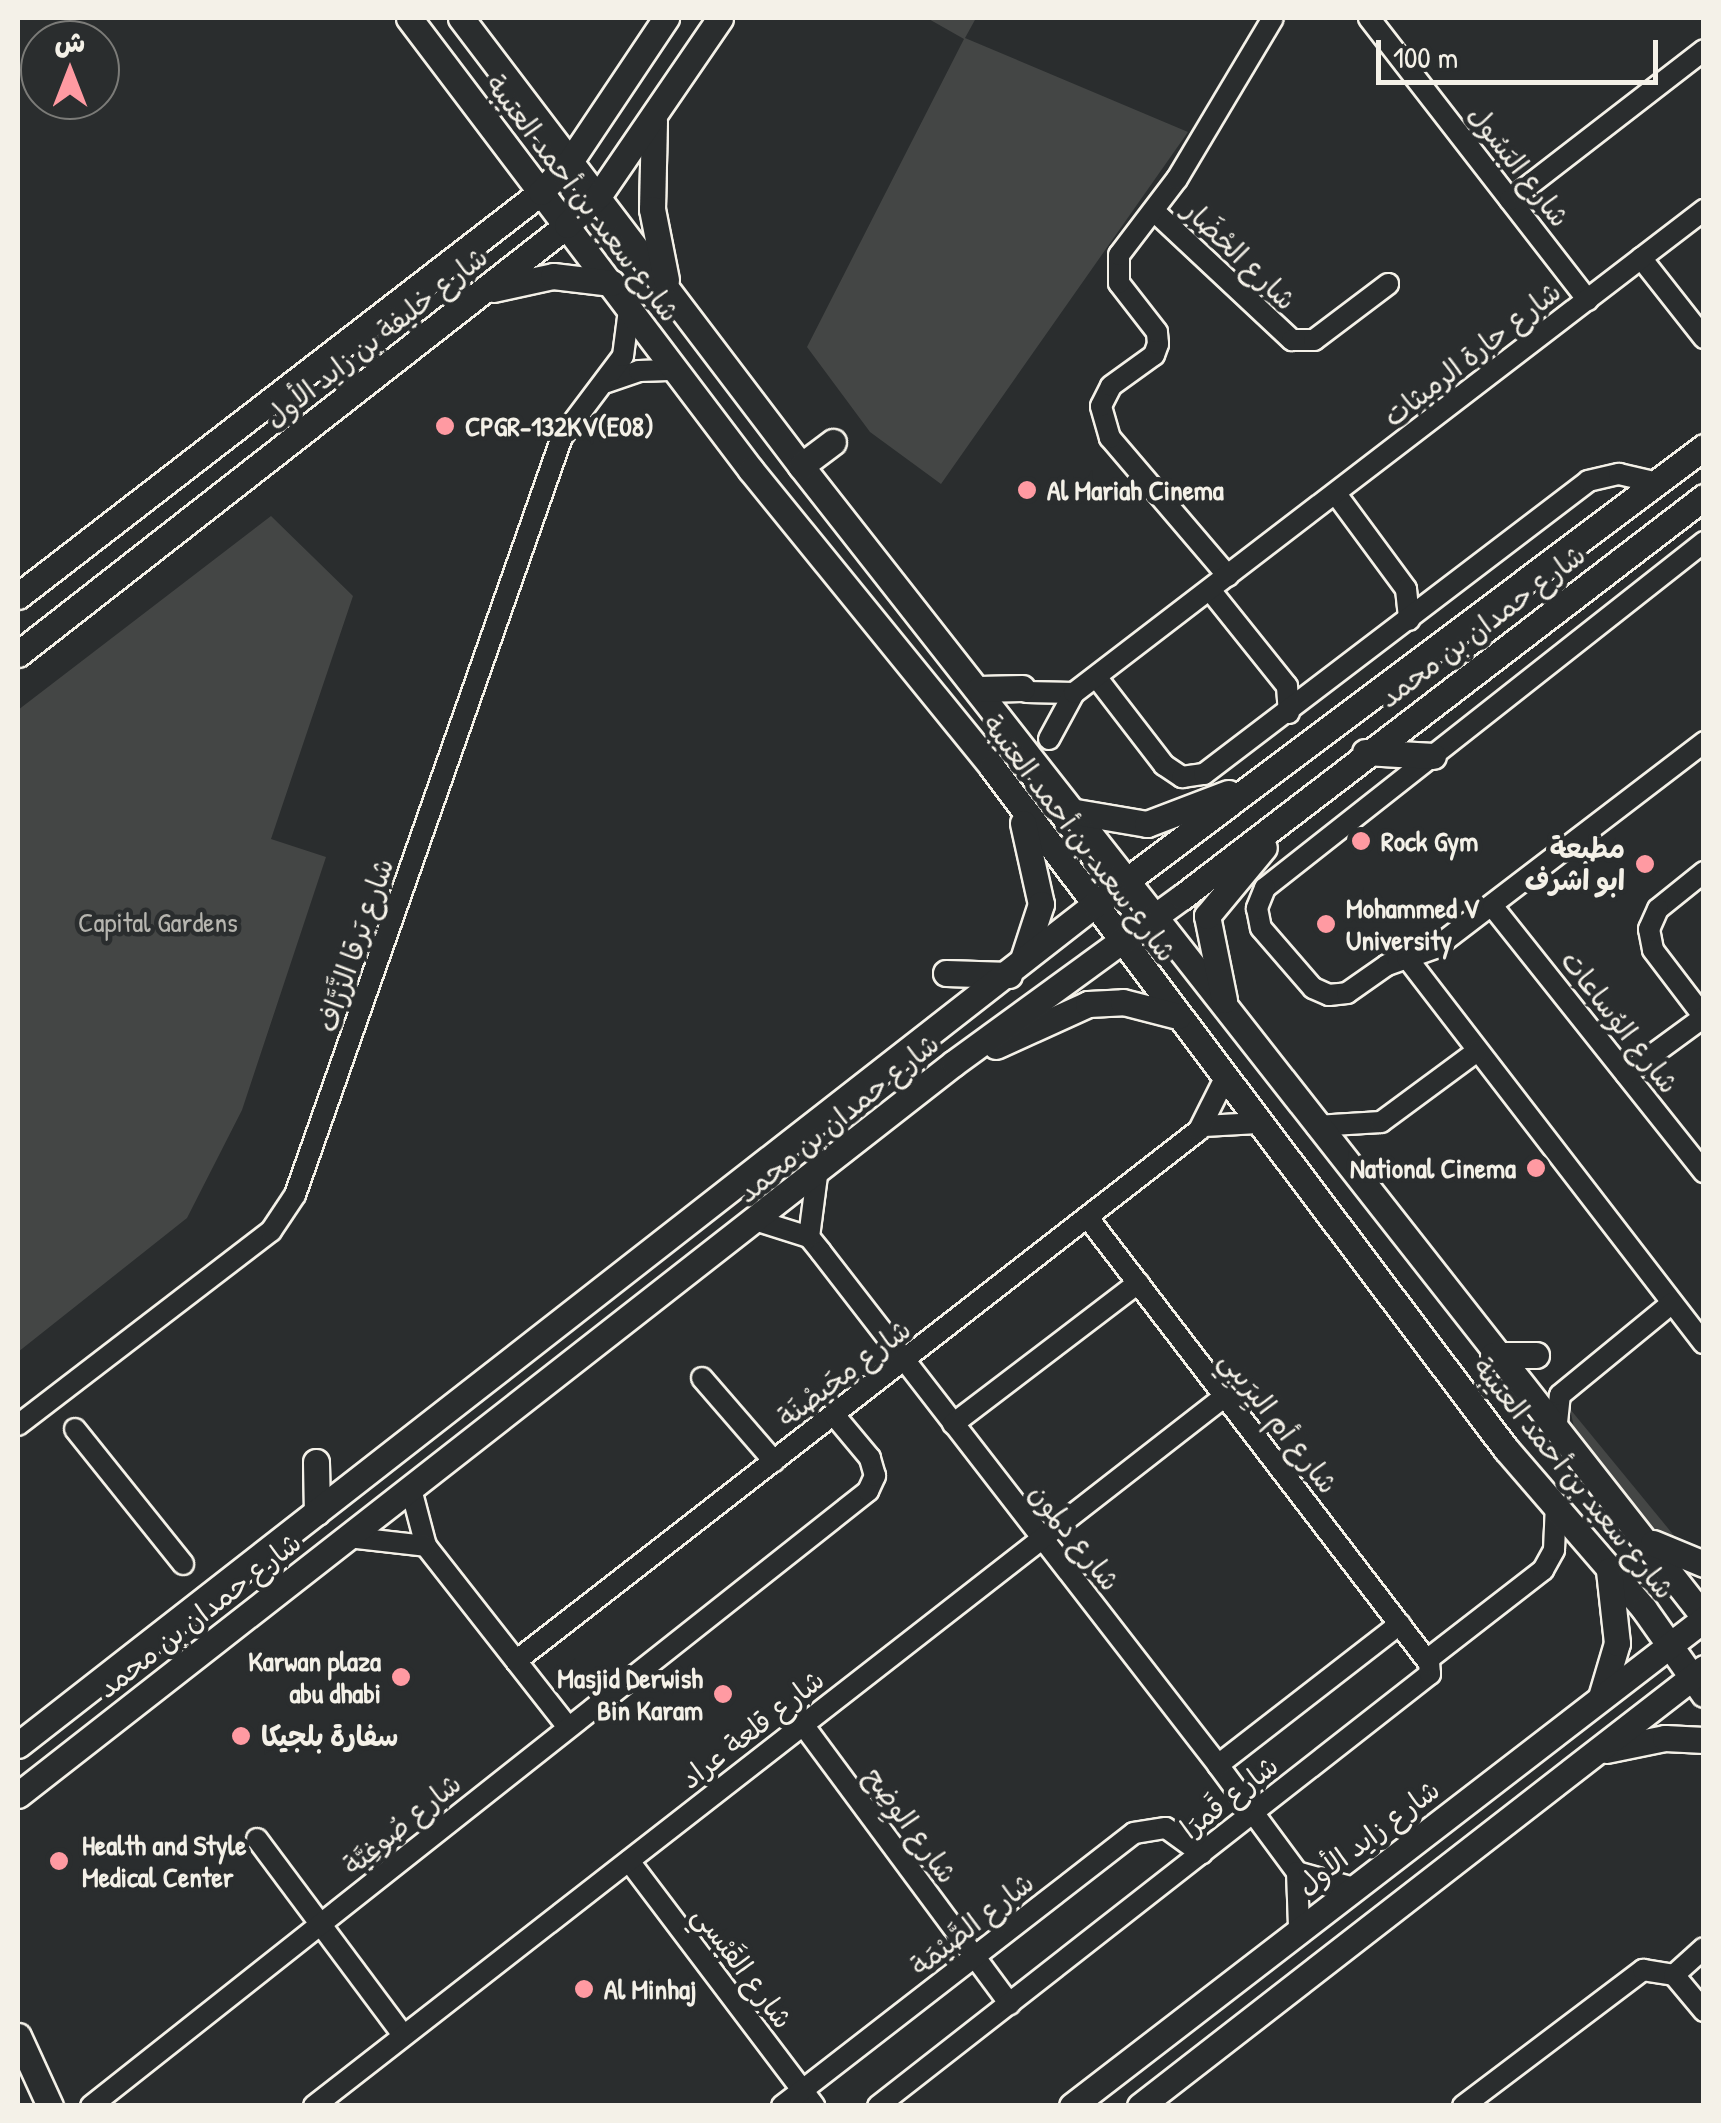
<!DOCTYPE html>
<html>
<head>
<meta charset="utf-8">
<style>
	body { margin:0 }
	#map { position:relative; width:1721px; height:2123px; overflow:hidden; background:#2a2d2e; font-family:"Patrick Hand","Playpen Sans Arabic",sans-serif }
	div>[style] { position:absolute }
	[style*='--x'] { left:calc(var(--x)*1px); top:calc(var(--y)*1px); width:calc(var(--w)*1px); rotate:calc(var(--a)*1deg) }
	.green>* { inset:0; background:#444645 }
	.roads { filter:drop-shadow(2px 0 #f4f1e8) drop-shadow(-2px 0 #f4f1e8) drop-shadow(0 2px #f4f1e8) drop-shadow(0 -2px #f4f1e8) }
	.minor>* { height:20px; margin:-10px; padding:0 10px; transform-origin:10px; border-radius:10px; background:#2a2d2e }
	.major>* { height:25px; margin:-12.5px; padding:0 12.5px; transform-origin:12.5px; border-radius:12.5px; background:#2a2d2e }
	.dots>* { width:28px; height:28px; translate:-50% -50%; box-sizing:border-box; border:5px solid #2a2d2e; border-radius:50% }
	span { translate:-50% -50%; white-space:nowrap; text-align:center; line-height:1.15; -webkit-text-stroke:9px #2a2d2e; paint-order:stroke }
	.street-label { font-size:28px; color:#f4f1e8 }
	.poi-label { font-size:28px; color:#f4f1e8; font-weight:700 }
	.left { translate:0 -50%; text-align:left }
	.right { translate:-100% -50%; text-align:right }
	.park-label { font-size:28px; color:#b6b5af }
	.frame { position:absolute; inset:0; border:20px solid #f4f1e8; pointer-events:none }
	.north { position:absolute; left:20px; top:20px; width:100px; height:100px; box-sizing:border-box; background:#2a2d2e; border:2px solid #7b7b78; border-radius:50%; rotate:0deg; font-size:28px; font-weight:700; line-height:40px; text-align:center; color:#f4f1e8 }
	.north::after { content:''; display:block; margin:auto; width:35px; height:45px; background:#ff9aa2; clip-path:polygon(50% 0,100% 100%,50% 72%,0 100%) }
	.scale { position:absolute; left:1376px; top:40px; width:282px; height:45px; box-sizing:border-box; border:5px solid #f4f1e8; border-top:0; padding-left:12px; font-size:30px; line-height:35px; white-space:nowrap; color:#f4f1e8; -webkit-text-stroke:8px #2a2d2e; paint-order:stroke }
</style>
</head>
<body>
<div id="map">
	<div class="green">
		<i style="clip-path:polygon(927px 18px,976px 18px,965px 38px,1188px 132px,941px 484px,870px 432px,807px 347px,964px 39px)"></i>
		<i style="clip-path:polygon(271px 516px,353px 596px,271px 839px,326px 857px,242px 1110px,187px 1218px,18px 1352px,18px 710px)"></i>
		<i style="clip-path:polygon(1570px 1409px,1690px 1555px,1657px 1534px,1577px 1441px)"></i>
	</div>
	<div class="roads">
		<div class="minor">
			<i style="--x:1369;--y:18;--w:357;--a:52.2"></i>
			<i style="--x:1510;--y:200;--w:245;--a:-37.7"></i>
			<i style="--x:1154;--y:211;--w:189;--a:43.1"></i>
			<i style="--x:1292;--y:340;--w:22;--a:0"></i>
			<i style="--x:1314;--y:340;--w:93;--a:-37.1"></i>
			<i style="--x:1641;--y:258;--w:102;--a:51.8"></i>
			<i style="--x:607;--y:382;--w:34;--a:-19"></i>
			<i style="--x:639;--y:371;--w:37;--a:-2"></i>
			<i style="--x:1336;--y:494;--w:118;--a:53.6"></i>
			<i style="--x:1406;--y:589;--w:31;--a:84"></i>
			<i style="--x:1704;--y:542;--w:559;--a:141.76"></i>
			<i style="--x:1265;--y:888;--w:22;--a:112"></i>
			<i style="--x:1257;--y:908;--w:20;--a:79"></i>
			<i style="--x:1261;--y:928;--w:79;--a:49.1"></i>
			<i style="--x:1313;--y:988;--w:17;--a:24"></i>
			<i style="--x:1329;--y:995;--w:18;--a:-6"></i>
			<i style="--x:1347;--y:993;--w:49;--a:-35"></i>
			<i style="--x:1387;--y:965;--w:51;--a:-19.5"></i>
			<i style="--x:1435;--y:948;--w:339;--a:-37.4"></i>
			<i style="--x:1228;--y:576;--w:182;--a:-130.5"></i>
			<i style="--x:1110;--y:438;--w:33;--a:-106"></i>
			<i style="--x:1101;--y:406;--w:22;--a:-63"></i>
			<i style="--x:1111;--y:386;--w:53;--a:-35.8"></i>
			<i style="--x:1154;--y:355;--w:12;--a:-70"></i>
			<i style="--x:1158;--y:344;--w:12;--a:-95"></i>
			<i style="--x:1157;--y:332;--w:62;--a:-127.8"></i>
			<i style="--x:1119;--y:283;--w:28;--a:-90"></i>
			<i style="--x:1119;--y:255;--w:96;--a:-52.7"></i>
			<i style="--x:1177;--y:179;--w:187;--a:-59.2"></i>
			<i style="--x:1210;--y:590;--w:123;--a:51.3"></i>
			<i style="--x:1287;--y:686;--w:27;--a:86"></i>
			<i style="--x:1097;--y:678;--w:110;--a:52.4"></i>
			<i style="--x:1164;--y:765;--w:22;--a:34"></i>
			<i style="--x:1182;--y:777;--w:22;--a:-8"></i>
			<i style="--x:1204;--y:774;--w:483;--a:-37.3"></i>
			<i style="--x:1588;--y:481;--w:32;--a:-13"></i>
			<i style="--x:1619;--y:474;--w:40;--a:13"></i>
			<i style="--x:1026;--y:692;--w:48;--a:1.2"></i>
			<i style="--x:1049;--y:739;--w:52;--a:-61.5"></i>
			<i style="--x:1074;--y:693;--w:794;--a:-37.48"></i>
			<i style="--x:1704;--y:872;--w:59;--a:141.2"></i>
			<i style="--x:1658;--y:909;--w:22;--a:114"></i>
			<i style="--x:1649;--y:929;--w:21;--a:79"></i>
			<i style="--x:1653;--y:950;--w:84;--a:52.7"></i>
			<i style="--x:1493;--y:907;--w:339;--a:51.5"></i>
			<i style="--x:1407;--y:958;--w:486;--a:52.4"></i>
			<i style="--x:1626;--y:1074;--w:97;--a:-36.2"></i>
			<i style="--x:1204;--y:1126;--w:54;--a:-3.2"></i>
			<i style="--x:1316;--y:1126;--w:65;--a:-3.5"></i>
			<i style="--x:1381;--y:1122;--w:118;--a:-36.4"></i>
			<i style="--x:758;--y:1221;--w:53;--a:17.4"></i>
			<i style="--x:809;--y:1237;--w:19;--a:51"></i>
			<i style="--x:821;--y:1252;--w:649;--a:52.26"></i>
			<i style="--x:1218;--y:1765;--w:133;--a:53.6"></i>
			<i style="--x:1297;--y:1872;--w:55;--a:87.9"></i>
			<i style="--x:809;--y:1237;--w:63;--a:-82.6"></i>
			<i style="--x:702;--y:1378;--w:110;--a:49.1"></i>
			<i style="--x:953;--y:1424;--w:233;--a:-37.3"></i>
			<i style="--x:18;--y:1425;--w:319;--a:-37.5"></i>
			<i style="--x:271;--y:1231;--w:43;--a:-56.3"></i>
			<i style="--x:295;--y:1195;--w:804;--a:-70.6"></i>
			<i style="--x:562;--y:437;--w:101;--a:-53"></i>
			<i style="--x:623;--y:356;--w:46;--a:-82.6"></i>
			<i style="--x:75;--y:1429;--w:173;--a:51.3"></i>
			<i style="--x:1556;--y:1432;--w:37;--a:-84"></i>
			<i style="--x:1560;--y:1395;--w:145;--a:-39.4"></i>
			<i style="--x:411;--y:1489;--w:59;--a:75.3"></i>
			<i style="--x:426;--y:1546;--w:229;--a:51.9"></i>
			<i style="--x:347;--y:1537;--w:80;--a:6.5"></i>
			<i style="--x:1427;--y:1660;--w:147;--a:-37.8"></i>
			<i style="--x:1543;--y:1570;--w:23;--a:-61"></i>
			<i style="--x:1554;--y:1550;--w:46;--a:-87.5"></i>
			<i style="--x:516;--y:1661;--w:865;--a:-37.86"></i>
			<i style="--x:1199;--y:1130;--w:56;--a:-63.4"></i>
			<i style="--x:804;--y:1726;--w:346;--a:53.5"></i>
			<i style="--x:1218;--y:1765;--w:230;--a:-37.8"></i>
			<i style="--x:257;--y:1839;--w:244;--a:53.3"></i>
			<i style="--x:629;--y:1861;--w:307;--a:52.9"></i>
			<i style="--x:1297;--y:1872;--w:55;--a:15.8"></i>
			<i style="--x:1674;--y:1975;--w:40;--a:-42"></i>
			<i style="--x:91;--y:2106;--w:991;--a:-38.36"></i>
			<i style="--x:868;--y:1491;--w:17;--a:-65"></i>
			<i style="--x:875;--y:1476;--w:19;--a:-106"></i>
			<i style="--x:870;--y:1458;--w:56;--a:-129.9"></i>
			<i style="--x:314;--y:2106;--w:1155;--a:-37.93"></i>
			<i style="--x:782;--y:2106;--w:445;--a:-37.8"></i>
			<i style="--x:1134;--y:1833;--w:32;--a:-9"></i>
			<i style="--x:1166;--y:1828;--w:44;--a:35.8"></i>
			<i style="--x:878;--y:2106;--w:701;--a:-38.05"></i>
			<i style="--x:1430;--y:1674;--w:11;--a:-95"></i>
			<i style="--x:1429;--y:1663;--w:561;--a:-127.46"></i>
			<i style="--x:1463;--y:2106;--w:226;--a:-37.1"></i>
			<i style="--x:1643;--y:1970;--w:31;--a:9"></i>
			<i style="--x:1674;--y:1975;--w:47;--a:50.2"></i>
		</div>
		<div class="major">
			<i style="--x:409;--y:18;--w:567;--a:52.89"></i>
			<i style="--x:751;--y:470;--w:382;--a:50.9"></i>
			<i style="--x:992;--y:767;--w:854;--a:53"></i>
			<i style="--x:1506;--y:1449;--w:211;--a:49.2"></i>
			<i style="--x:1644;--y:1609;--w:104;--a:54.8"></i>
			<i style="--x:461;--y:18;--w:562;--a:52.8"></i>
			<i style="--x:801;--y:466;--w:1463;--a:51.88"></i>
			<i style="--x:654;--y:121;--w:88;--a:91.3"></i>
			<i style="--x:652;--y:209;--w:72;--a:78.8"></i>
			<i style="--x:493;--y:289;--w:61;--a:-12.2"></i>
			<i style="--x:553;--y:276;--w:59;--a:6.8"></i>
			<i style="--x:801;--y:466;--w:40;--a:-37"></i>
			<i style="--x:18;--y:596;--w:661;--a:-37.68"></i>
			<i style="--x:541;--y:192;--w:44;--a:-46.8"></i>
			<i style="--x:571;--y:160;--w:171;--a:-56.2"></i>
			<i style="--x:18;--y:654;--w:697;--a:-38"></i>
			<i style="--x:567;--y:225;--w:44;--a:-43.2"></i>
			<i style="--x:599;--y:195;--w:214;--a:-55.6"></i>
			<i style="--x:979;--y:689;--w:43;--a:-1.3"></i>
			<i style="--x:1365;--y:752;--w:68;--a:3.4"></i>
			<i style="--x:1076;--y:812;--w:72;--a:9.6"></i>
			<i style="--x:1147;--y:824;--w:87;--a:-20.9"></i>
			<i style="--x:1023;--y:823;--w:83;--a:77.5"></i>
			<i style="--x:1041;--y:904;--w:55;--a:108.1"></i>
			<i style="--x:946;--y:973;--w:63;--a:1.8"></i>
			<i style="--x:1224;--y:1000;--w:86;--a:-101.4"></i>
			<i style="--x:1207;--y:916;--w:89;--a:-50.4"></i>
			<i style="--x:996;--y:1046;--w:101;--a:-24.5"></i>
			<i style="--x:1088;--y:1004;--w:35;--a:-3"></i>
			<i style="--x:1123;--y:1002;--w:57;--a:14.3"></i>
			<i style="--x:1493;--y:1355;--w:43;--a:0"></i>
			<i style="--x:316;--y:1462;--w:50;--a:88.9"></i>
			<i style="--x:1653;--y:1543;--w:55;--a:22.4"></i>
			<i style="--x:1601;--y:1697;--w:56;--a:-73.5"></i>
			<i style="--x:1617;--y:1643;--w:73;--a:-96.3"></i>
			<i style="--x:18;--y:1745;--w:1365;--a:-37.98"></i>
			<i style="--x:1094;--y:905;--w:763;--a:-36.9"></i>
			<i style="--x:1606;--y:1750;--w:60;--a:-11.5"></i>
			<i style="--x:1665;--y:1738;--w:39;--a:3"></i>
			<i style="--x:18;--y:1795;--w:1188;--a:-38.03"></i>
			<i style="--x:954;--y:1063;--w:282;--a:-36.1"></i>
			<i style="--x:1182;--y:897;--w:658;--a:-37.46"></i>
			<i style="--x:18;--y:2036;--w:77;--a:65.4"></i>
			<i style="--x:1072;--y:2106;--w:798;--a:-37.62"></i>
			<i style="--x:1140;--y:2106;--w:714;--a:-37.83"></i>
		</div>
	</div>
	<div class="dots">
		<i style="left:445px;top:426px;background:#ff9aa2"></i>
		<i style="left:1027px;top:490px;background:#ff9aa2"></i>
		<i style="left:1361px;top:841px;background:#ff9aa2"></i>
		<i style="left:1645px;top:864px;background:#ff9aa2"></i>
		<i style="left:1326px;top:924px;background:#ff9aa2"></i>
		<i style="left:1536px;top:1168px;background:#ff9aa2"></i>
		<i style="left:401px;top:1677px;background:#ff9aa2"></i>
		<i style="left:723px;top:1694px;background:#ff9aa2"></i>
		<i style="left:241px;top:1736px;background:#ff9aa2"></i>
		<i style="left:59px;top:1861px;background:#ff9aa2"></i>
		<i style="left:584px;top:1989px;background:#ff9aa2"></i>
	</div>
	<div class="street-label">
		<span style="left:1519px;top:166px;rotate:52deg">شارع البَسُول</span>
		<span style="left:583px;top:198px;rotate:53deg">شارع سعيد بن أحمد العتيبة</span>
		<span style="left:1240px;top:255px;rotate:44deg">شارع الحْضَار</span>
		<span style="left:376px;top:337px;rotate:-38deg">شارع خليفة بن زايد الأول</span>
		<span style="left:1472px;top:354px;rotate:-38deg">شارع حارة الرميثات</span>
		<span style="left:1482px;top:626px;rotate:-37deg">شارع حمدان بن محمد</span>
		<span style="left:1080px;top:838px;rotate:53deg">شارع سعيد بن أحمد العتيبة</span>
		<span style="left:355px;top:945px;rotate:-71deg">شارع بَرقا الزَّرَّاف</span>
		<span style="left:1620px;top:1022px;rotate:52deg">شارع الوُساعات</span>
		<span style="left:838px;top:1118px;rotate:-39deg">شارع حمدان بن محمد</span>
		<span style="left:844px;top:1373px;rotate:-37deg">شارع مِحَيصْنَة</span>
		<span style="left:1279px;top:1422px;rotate:52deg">شارع أم اليِرَيبِي</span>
		<span style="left:1574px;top:1478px;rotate:51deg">شارع سعيد بن أحمد العتيبة</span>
		<span style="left:1075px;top:1537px;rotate:52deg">شارع دلمون</span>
		<span style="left:199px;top:1615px;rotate:-38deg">شارع حمدان بن محمد</span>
		<span style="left:752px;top:1729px;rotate:-38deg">شارع قلعة عراد</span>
		<span style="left:1229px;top:1797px;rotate:-38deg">شارع قَمرَا</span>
		<span style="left:402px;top:1824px;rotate:-39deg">شارع صُوغِيَّة</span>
		<span style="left:911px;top:1825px;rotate:54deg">شارع الوِضِح</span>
		<span style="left:1368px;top:1837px;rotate:-37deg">شارع زايد الأول</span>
		<span style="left:972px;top:1924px;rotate:-38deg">شارع الصَّيْمَة</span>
		<span style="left:743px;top:1967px;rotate:53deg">شارع القَيْسي</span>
	</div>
	<div class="poi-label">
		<span class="left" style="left:465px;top:426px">CPGR-132KV(E08)</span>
		<span class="left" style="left:1047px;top:490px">Al Mariah Cinema</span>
		<span class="left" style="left:1381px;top:841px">Rock Gym</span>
		<span class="right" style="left:1625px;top:864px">مطبعة<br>ابو اشرف</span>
		<span class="left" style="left:1346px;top:924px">Mohammed V<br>University</span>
		<span class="right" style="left:1516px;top:1168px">National Cinema</span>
		<span class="right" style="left:381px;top:1677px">Karwan plaza<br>abu dhabi</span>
		<span class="right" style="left:703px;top:1694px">Masjid Derwish<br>Bin Karam</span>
		<span class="left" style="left:261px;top:1736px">سفارة بلجيكا</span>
		<span class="left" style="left:82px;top:1861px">Health and Style<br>Medical Center</span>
		<span class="left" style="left:604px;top:1989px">Al Minhaj</span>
	</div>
	<div class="park-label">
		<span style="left:158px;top:922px">Capital Gardens</span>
	</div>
	<div class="frame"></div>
	<div class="north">ش</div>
	<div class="scale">100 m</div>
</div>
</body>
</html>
